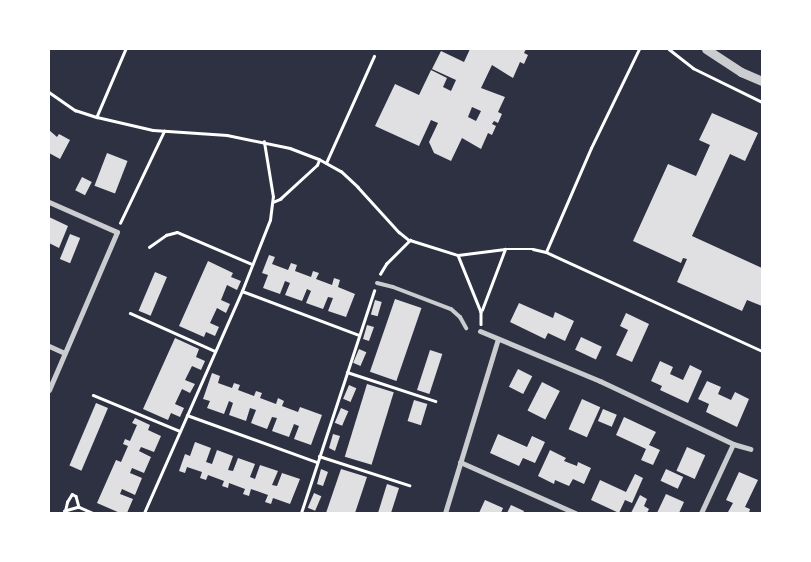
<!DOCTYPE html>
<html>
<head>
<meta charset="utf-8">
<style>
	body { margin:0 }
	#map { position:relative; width:811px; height:562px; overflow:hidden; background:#2d3142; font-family:"Fira Sans Condensed",sans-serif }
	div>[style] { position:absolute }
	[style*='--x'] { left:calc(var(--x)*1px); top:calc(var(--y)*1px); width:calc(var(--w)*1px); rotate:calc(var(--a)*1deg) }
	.building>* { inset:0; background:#e0e0e3; transform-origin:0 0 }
	.path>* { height:2.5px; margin:-1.25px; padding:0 1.25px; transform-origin:1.25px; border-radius:1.25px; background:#fff }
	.service>* { height:4px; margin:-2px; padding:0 2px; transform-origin:2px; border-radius:2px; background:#caccd0 }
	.minor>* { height:5px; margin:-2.5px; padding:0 2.5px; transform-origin:2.5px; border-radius:2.5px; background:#caccd0 }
	.tertiary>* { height:9px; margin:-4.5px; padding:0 4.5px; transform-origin:4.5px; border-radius:4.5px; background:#caccd0 }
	span { translate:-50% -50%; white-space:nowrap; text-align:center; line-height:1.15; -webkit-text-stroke:4px #fff; paint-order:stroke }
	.frame { position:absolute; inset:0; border:50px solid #fff; pointer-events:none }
</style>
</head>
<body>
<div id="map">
	<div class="building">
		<i style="clip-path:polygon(evenodd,470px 49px,526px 49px,524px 53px,528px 55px,524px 64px,520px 62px,513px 78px,492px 65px,481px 88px,505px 97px,498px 112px,502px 114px,498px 123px,494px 121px,492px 124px,496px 126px,492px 135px,488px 133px,481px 149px,462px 138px,451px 161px,434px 153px,429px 142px,438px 123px,431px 120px,419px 146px,375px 126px,395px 84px,419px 95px,431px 70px,447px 78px,443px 87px,451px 91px,456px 80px,432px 69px,441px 51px,464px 62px,470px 49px,472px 107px,481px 111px,476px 121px,468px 117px,472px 107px)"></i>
		<i style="clip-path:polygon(712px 113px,758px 133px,745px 161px,730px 154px,692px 236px,762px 268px,762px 306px,747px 300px,742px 311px,677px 282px,687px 259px,683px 258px,681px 263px,633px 241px,668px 164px,696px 176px,710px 145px,699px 140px)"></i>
		<i style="clip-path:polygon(49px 130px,57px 137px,59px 134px,70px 140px,60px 159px,49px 153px)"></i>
		<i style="left:107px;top:153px;width:22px;height:35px;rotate:21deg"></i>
		<i style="left:82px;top:177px;width:11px;height:15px;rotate:27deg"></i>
		<i style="clip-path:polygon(49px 217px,68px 226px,59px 248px,49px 243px)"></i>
		<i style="left:70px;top:234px;width:11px;height:27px;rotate:22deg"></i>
		<i style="clip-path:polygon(269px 255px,275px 257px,272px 264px,288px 270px,291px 263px,297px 265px,295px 271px,311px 277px,313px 271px,319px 273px,316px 279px,332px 285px,334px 278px,340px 280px,338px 287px,355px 294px,346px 317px,328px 311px,333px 298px,328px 297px,323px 309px,306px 303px,311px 291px,307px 289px,302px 301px,285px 295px,290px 283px,285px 281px,280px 294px,263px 288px,268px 275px,262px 273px)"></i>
		<i style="clip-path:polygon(208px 261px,233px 273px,231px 277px,241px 281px,237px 290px,227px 285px,221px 300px,230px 304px,226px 313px,217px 308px,210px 323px,219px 327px,215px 336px,206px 332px,204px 337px,179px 326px)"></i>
		<i style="left:155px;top:272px;width:13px;height:42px;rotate:23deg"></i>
		<i style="left:395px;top:299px;width:28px;height:77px;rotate:19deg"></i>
		<i style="left:375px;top:300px;width:7px;height:15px;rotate:16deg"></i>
		<i style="clip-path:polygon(519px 303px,553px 318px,555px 312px,574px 321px,565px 341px,548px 333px,545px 339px,510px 322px)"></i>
		<i style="clip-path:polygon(626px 313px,649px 324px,632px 362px,616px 355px,628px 330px,620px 326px)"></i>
		<i style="clip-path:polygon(367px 325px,374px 327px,369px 341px,363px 339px)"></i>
		<i style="left:581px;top:337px;width:23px;height:14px;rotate:25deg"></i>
		<i style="clip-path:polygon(175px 338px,199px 349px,196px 357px,205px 361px,201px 370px,192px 366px,185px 380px,195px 384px,190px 393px,182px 389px,175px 404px,184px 408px,180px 417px,171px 413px,168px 420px,143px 409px)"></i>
		<i style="left:359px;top:349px;width:8px;height:15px;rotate:23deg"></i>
		<i style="left:430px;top:350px;width:13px;height:42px;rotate:18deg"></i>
		<i style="clip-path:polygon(660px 361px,673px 367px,670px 374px,683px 380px,690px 365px,702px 371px,688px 403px,660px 390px,662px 386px,651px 381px)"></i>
		<i style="left:518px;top:369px;width:16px;height:20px;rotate:27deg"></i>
		<i style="clip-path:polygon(212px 373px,220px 376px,218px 383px,232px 388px,234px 383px,240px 385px,238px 390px,254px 396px,256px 391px,262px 393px,260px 398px,276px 404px,278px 398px,284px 401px,282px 406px,298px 412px,300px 407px,322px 415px,311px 445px,294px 439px,299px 426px,294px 424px,289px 437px,272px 431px,277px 418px,272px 417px,267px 429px,251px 423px,256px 410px,250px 408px,246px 421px,229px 415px,233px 403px,229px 401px,224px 414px,207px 408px,210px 401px,203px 399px)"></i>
		<i style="clip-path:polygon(707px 381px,721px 387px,718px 394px,731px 400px,735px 392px,749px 399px,737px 427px,706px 412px,709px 404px,698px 399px)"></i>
		<i style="left:542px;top:382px;width:20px;height:32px;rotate:27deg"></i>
		<i style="left:367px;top:384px;width:28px;height:76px;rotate:17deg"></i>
		<i style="left:349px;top:385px;width:8px;height:15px;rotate:23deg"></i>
		<i style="left:582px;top:399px;width:20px;height:33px;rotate:24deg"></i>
		<i style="left:414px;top:400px;width:14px;height:22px;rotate:17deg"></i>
		<i style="left:96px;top:403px;width:13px;height:68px;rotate:23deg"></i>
		<i style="left:341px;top:408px;width:8px;height:16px;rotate:23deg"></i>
		<i style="left:603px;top:409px;width:15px;height:13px;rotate:23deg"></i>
		<i style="clip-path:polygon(624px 417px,656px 432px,649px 445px,660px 450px,653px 465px,641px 460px,646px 449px,616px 435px)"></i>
		<i style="clip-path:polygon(135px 418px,150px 425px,148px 430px,161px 436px,154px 452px,141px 447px,139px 451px,151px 457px,144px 473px,132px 468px,130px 473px,142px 478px,135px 495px,122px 489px,120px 494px,133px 499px,127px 513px,120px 513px,97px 503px,116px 460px,121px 462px,128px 446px,123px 444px,125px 439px,130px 441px,137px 425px,132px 423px)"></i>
		<i style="clip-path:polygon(333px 434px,340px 436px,335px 451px,329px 448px)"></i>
		<i style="clip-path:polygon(498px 434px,527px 447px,532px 436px,545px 442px,535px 463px,523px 458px,519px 466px,490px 453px)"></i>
		<i style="clip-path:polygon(195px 442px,211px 448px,206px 462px,212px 464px,217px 450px,233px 456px,228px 470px,233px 471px,238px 458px,255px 464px,250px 477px,255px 479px,260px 465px,278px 471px,272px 485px,277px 486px,282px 473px,300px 479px,290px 504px,273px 498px,271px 504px,265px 502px,268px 495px,251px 489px,249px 496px,243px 494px,245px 489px,229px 483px,228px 488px,222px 486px,224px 481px,208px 475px,206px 480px,200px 478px,202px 472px,187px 467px,185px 473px,179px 471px,185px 454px,190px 456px)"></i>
		<i style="left:687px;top:447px;width:20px;height:26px;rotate:24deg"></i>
		<i style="clip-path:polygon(550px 450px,566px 458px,564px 461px,577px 466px,578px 462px,591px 468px,584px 484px,573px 479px,569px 486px,555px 480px,554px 484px,538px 476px)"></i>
		<i style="clip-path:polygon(321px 469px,328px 472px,323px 486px,317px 484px)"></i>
		<i style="clip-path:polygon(341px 469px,367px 477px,355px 513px,326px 513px)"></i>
		<i style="left:666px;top:469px;width:19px;height:13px;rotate:25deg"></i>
		<i style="clip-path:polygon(739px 472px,758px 480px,745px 507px,750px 509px,749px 513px,728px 512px,733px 503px,726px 500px)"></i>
		<i style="clip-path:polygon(635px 474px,643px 478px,632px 503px,625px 500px,619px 513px,591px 500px,600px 480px,626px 492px)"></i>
		<i style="clip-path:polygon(387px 484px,399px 488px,391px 513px,378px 513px)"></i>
		<i style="left:314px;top:493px;width:8px;height:16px;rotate:23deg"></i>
		<i style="clip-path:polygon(666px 494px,684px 502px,679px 513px,657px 513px)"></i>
		<i style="clip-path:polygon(640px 495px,647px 499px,644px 506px,649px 509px,647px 513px,631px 513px)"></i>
		<i style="clip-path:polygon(485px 500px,503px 508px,501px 513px,479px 513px)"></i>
		<i style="clip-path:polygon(511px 505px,524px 511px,523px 513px,507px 513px)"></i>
	</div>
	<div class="path">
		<i style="--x:126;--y:49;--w:74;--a:113.1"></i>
		<i style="--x:97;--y:117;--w:57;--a:13.1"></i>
		<i style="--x:153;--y:130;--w:74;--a:3.9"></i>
		<i style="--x:227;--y:135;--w:64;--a:11.7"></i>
		<i style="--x:290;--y:148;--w:31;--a:21"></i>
		<i style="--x:319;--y:159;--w:25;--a:29"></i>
		<i style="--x:341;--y:171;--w:23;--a:43"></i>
		<i style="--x:358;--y:187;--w:61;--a:47.7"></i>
		<i style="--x:399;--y:232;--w:13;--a:39"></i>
		<i style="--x:669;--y:49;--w:31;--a:38"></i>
		<i style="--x:693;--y:68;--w:77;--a:26.2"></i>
		<i style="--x:49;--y:92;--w:32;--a:35"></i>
		<i style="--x:75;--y:110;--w:23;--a:18"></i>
		<i style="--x:326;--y:163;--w:117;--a:-65.8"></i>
		<i style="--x:273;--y:202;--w:8;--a:-23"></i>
		<i style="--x:280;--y:199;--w:50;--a:-42.6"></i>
		<i style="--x:317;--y:165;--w:5;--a:-68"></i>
		<i style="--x:120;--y:223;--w:102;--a:-64.4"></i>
		<i style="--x:149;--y:247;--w:21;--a:-35"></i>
		<i style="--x:166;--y:235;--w:11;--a:-15"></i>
		<i style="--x:177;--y:232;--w:82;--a:23.1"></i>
		<i style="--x:546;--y:252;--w:113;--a:-66.6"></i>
		<i style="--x:591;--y:148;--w:110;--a:-64.1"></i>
		<i style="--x:458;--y:255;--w:61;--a:68"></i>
		<i style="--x:481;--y:312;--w:12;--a:90"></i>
		<i style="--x:380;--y:274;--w:12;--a:-59"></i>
		<i style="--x:386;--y:264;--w:34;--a:-45"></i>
		<i style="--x:410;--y:240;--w:50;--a:17.4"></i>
		<i style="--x:458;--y:255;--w:47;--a:-7.3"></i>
		<i style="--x:505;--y:249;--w:28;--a:0"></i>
		<i style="--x:533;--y:249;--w:13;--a:13"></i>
		<i style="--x:546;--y:252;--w:238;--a:24.6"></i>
		<i style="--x:242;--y:291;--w:125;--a:20.6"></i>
		<i style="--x:482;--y:310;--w:65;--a:-69.3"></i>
		<i style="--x:130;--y:313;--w:93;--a:24.1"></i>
		<i style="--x:347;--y:372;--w:93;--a:18.2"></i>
		<i style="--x:93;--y:395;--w:94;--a:22.5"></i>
		<i style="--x:187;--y:415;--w:138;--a:19.9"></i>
		<i style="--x:319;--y:456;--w:95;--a:17.9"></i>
		<i style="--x:72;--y:494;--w:4;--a:27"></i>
		<i style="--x:76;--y:496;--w:11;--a:75"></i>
		<i style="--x:79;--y:507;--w:15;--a:164"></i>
		<i style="--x:65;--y:511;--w:9;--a:-77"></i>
		<i style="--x:67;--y:502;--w:9;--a:-58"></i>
		<i style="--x:79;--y:507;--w:15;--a:23"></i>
		<i style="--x:144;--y:513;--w:243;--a:-66.2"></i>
		<i style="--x:242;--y:291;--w:76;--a:-68.5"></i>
		<i style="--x:270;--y:220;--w:23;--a:-83"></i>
		<i style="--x:273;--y:197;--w:56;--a:-99.3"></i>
		<i style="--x:301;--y:513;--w:234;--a:-71.8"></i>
	</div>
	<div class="service">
		<i style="--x:377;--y:283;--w:16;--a:14"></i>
		<i style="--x:393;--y:287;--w:62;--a:20.8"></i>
		<i style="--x:451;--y:309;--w:12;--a:42"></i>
		<i style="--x:460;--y:317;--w:13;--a:61"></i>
	</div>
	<div class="minor">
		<i style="--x:49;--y:202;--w:74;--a:23.8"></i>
		<i style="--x:117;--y:232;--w:172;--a:113.3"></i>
		<i style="--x:480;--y:331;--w:130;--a:22.6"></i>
		<i style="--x:600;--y:381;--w:147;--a:25.3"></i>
		<i style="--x:733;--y:444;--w:76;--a:114.9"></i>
		<i style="--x:49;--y:346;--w:17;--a:24"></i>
		<i style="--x:733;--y:444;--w:18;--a:16"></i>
		<i style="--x:460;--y:462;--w:126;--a:23.9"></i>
		<i style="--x:445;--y:513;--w:182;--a:-73.1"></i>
	</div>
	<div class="tertiary">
		<i style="--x:706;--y:49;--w:42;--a:33.3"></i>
		<i style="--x:741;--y:72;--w:23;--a:23"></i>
	</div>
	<div class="frame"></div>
</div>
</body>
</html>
